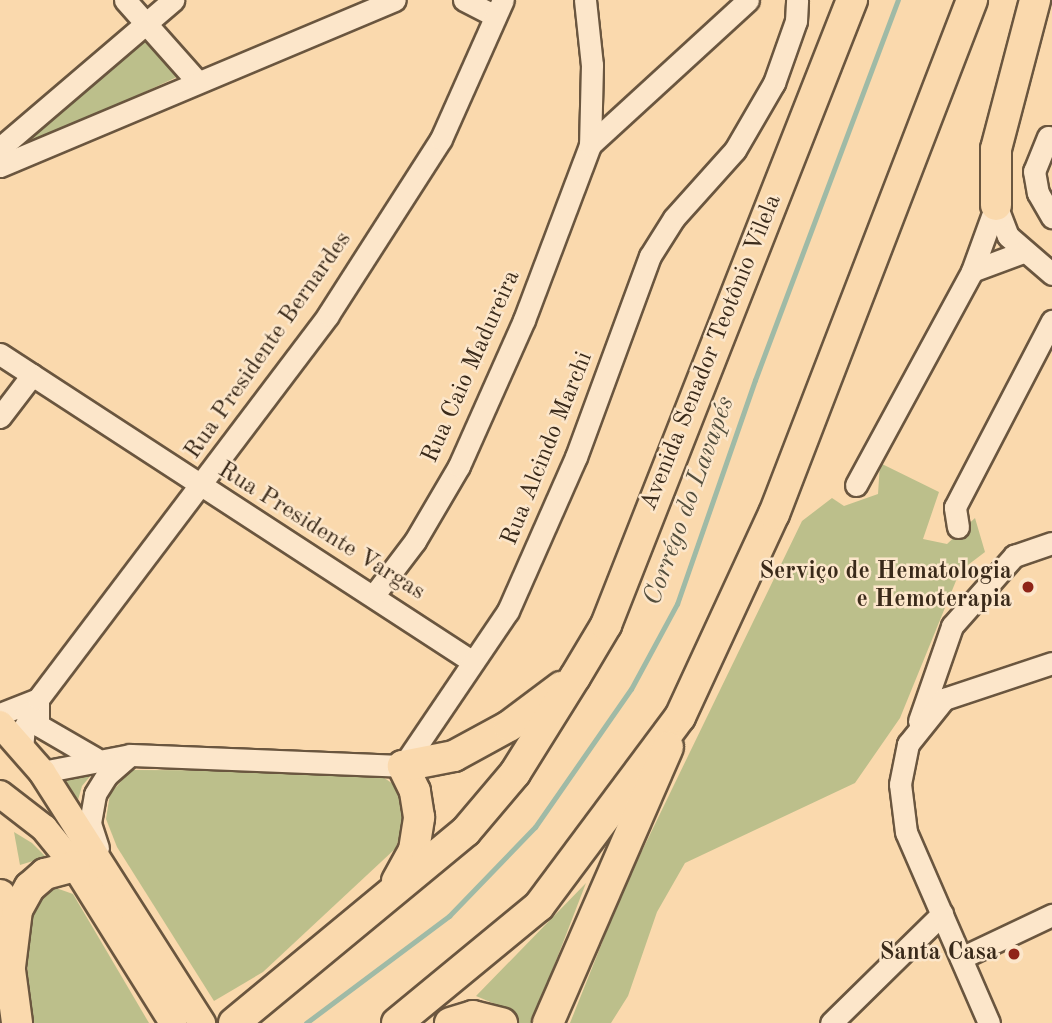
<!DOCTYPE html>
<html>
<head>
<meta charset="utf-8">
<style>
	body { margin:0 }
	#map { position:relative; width:1052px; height:1023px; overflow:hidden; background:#fad9ad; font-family:"Old Standard TT",serif }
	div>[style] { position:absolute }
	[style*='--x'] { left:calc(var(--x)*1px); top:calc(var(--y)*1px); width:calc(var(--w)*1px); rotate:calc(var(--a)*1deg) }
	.green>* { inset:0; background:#bcbf8b }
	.stream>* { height:5px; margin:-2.5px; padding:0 2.5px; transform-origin:2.5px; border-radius:2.5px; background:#9fbaa6 }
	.roads { filter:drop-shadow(2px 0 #6a563f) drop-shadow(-2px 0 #6a563f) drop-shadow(0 2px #6a563f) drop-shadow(0 -2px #6a563f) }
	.minor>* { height:21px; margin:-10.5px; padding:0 10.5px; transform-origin:10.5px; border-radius:10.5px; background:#fce6ca }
	.major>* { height:26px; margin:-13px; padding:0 13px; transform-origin:13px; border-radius:13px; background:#fad9ad }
	.highway>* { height:30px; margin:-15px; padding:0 15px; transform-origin:15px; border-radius:15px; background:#fad9ad }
	.dots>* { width:19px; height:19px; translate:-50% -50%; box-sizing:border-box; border:4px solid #fce6ca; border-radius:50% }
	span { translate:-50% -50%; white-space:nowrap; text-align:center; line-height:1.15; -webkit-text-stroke:5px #fce6ca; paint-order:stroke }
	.street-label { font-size:24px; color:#3a2a1a }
	.poi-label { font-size:24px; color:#3a2a1a; font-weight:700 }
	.right { translate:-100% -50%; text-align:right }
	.water-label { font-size:26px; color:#534e3d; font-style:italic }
</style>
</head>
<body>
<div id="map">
	<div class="green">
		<i style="clip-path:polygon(138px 29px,177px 77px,0 159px)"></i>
		<i style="clip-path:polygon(880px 463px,939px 492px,923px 539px,947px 544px,975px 518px,985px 552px,960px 571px,900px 718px,855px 783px,685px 863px,657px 912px,628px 996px,611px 1023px,570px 1023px,624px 888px,802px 521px,832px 498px,844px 506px,878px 494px)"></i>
		<i style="clip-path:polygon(97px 768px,82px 786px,78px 800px,65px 779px)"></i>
		<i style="clip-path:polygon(131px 770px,374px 771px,399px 788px,406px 814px,396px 848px,263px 972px,214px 1001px,117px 847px,106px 819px,110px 794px)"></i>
		<i style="clip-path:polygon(14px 832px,32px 843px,46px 857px,20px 865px)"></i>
		<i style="clip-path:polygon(586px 883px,532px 1023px,512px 1023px,507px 1009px,476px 996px)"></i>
		<i style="clip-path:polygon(56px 888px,73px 894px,149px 1023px,32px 1023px,26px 952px,32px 898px)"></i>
	</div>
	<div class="stream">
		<i style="--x:306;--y:1023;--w:179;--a:-36.8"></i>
		<i style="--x:449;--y:916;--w:124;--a:-46"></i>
		<i style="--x:535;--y:827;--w:168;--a:-55.2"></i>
		<i style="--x:631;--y:689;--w:97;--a:-61.6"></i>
		<i style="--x:677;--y:604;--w:237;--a:-70.8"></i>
		<i style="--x:755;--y:380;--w:406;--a:-69.4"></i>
	</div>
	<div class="roads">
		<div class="minor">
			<i style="--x:125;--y:0;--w:107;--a:48.4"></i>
			<i style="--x:464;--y:0;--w:35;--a:27"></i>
			<i style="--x:585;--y:0;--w:65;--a:83.9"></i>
			<i style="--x:592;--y:65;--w:80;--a:91.4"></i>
			<i style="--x:1052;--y:139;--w:4;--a:-153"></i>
			<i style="--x:1048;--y:137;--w:37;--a:112"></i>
			<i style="--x:1034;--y:171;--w:22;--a:80"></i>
			<i style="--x:1038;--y:193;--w:28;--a:60"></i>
			<i style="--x:0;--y:148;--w:228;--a:-40.5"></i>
			<i style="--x:0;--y:166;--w:428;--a:-22.8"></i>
			<i style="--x:996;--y:205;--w:33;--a:69"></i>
			<i style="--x:1008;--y:236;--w:58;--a:40.8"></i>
			<i style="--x:972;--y:271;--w:54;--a:-20.4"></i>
			<i style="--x:0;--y:354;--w:564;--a:33.07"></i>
			<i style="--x:0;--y:417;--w:53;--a:-52.7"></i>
			<i style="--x:856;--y:485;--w:243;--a:-61.5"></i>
			<i style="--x:972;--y:271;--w:70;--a:-70"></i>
			<i style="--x:958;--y:527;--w:20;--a:-99"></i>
			<i style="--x:955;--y:507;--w:210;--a:-62.5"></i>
			<i style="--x:374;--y:595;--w:68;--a:-52.8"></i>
			<i style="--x:415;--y:541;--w:87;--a:-59.6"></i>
			<i style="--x:459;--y:466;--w:160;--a:-66"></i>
			<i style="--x:524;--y:320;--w:187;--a:-69.3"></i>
			<i style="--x:590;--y:145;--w:214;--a:-42.5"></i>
			<i style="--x:38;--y:701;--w:24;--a:90"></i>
			<i style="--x:38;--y:725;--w:66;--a:30.1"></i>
			<i style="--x:0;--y:714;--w:41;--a:-21.5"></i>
			<i style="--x:919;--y:721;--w:101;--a:-70.8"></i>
			<i style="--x:952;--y:626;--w:94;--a:-48.5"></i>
			<i style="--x:1014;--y:556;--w:40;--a:-18.9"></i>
			<i style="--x:22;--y:749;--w:21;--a:-85"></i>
			<i style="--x:24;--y:728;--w:32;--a:-64"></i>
			<i style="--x:38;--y:699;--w:481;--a:-52.9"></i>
			<i style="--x:328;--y:315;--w:209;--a:-57.3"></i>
			<i style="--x:441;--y:139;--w:152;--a:-66"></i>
			<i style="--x:42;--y:772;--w:90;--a:-10.9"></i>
			<i style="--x:130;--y:755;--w:273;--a:2.3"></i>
			<i style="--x:403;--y:766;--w:187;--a:-55.9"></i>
			<i style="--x:508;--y:611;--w:168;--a:-66.2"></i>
			<i style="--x:576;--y:457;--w:214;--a:-69.8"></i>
			<i style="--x:650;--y:256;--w:45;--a:-57.7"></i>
			<i style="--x:674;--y:218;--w:91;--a:-48.1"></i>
			<i style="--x:735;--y:150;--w:78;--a:-59.8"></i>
			<i style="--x:774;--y:83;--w:66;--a:-70.5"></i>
			<i style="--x:796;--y:21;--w:21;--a:-87"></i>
			<i style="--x:98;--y:848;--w:26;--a:-108"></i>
			<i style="--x:90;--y:823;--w:29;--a:-80"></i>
			<i style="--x:95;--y:794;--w:22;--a:-58"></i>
			<i style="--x:107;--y:775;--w:30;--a:-41"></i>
			<i style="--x:961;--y:958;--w:101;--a:-25.3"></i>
			<i style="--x:831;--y:1023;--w:156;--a:-44.5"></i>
			<i style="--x:989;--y:1023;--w:208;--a:-113.5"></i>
			<i style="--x:906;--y:832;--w:48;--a:-97.1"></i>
			<i style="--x:900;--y:784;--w:41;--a:-78.7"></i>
			<i style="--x:908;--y:744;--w:58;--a:-51.3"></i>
			<i style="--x:944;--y:699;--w:114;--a:-18.4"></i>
		</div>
		<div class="major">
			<i style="--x:0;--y:724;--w:64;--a:48.8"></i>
			<i style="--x:42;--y:772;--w:298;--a:57.5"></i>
			<i style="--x:0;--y:794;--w:56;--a:37.7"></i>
			<i style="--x:44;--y:828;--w:49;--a:50.8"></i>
			<i style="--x:75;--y:866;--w:185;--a:58"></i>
		</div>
		<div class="highway">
			<i style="--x:996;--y:205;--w:56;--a:-90"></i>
			<i style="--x:996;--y:149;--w:154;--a:-75.3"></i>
			<i style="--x:397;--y:881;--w:35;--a:-61"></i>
			<i style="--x:414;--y:850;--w:33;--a:-81"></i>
			<i style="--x:419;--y:817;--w:26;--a:-99"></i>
			<i style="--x:415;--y:791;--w:28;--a:-116"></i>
			<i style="--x:403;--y:766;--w:52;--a:-11.1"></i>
			<i style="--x:454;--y:756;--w:63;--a:-28.6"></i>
			<i style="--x:509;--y:726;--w:65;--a:-36.9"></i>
			<i style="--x:0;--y:895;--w:129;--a:82.4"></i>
			<i style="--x:10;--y:967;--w:57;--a:-83"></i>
			<i style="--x:17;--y:910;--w:26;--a:-61"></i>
			<i style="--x:30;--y:887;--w:20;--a:-41"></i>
			<i style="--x:45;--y:874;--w:31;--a:-15"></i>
			<i style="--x:234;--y:1023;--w:301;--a:-39.6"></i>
			<i style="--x:466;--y:831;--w:76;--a:-49.8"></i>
			<i style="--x:515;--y:773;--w:113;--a:-58"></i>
			<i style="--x:575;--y:677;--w:61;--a:-59.2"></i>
			<i style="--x:606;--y:625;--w:672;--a:-68.52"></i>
			<i style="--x:397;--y:1023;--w:184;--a:-39.5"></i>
			<i style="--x:539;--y:906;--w:236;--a:-53.3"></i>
			<i style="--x:680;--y:717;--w:224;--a:-65.2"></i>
			<i style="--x:774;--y:514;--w:551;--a:-68.93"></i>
			<i style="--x:450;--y:1023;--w:24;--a:-17"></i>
			<i style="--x:473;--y:1016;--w:30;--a:14"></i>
			<i style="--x:548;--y:1023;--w:301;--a:-66.5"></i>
		</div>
	</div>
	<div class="dots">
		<i style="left:1028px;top:587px;background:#8f2418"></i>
		<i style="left:1014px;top:954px;background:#8f2418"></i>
	</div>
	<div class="street-label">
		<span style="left:269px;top:346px;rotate:-55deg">Rua Presidente Bernardes</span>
		<span style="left:712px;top:353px;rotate:-68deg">Avenida Senador Teotônio Vilela</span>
		<span style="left:472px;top:367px;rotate:-66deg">Rua Caio Madureira</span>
		<span style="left:548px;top:449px;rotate:-68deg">Rua Alcindo Marchi</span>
		<span style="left:321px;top:532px;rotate:32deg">Rua Presidente Vargas</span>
	</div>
	<div class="poi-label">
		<span class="right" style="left:1012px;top:587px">Serviço de Hematologia<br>e Hemoterapia</span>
		<span class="right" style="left:998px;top:954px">Santa Casa</span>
	</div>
	<div class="water-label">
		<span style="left:690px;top:501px;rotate:-70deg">Corrégo do Lavapés</span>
	</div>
</div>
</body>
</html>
